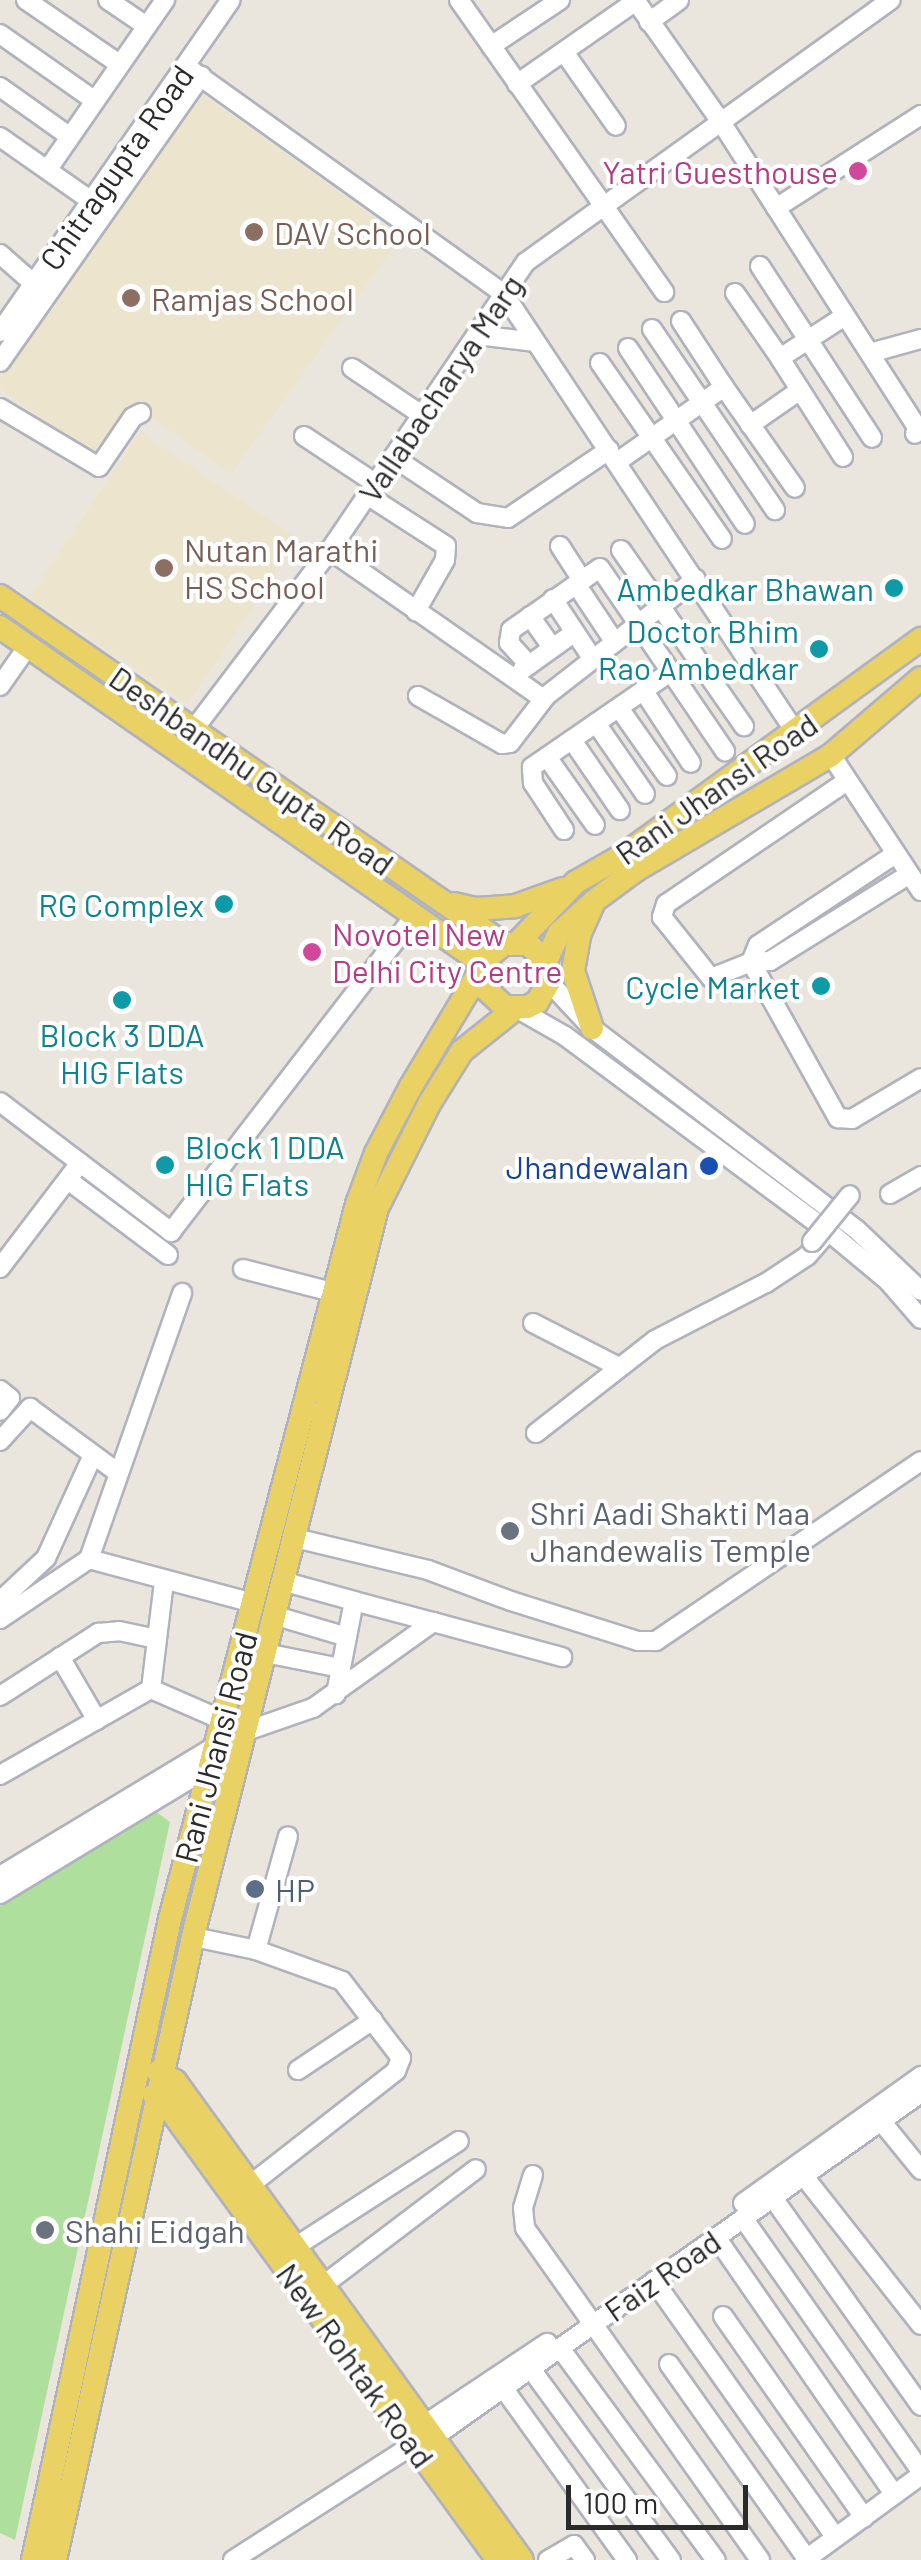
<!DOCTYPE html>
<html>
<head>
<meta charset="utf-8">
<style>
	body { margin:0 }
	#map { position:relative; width:921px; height:2560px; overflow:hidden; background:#ebe6dd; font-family:Barlow,sans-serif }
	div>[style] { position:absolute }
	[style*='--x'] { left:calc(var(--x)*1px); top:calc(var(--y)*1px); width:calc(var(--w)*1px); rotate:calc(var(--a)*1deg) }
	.education>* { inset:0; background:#ece4cd; transform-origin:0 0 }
	.green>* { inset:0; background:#afdf9c }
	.roads { filter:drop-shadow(2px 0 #b0b2bd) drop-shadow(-2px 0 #b0b2bd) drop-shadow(0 2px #b0b2bd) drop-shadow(0 -2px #b0b2bd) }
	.minor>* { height:18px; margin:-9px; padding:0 9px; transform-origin:9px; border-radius:9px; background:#fff }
	.major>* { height:22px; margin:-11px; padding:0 11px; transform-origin:11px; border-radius:11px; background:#e9d164 }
	.bridges { filter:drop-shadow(2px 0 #b0b2bd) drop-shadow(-2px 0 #b0b2bd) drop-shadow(0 2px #b0b2bd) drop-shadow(0 -2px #b0b2bd) }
	.minor-bridge>* { height:18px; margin:-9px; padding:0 9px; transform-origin:9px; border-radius:9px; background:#fff }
	.dots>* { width:28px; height:28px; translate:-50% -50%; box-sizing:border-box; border:5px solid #fff; border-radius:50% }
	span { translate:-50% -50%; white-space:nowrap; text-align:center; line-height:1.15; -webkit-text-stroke:8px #fff; paint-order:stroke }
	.street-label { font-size:32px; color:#2a2a2a }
	.hotel-label { font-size:32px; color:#b23c85 }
	.right { translate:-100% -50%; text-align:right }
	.left { translate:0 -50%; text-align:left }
	.education-label { font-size:32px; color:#785e54 }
	.culture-label { font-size:32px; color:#0d838f }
	.transit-label { font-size:32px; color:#164399 }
	.worship-label { font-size:32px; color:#5b616d }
	.service-label { font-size:32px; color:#4e5e75 }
	.scale { position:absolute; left:566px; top:2485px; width:182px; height:45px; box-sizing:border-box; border:5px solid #2a2a2a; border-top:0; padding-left:12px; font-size:30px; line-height:35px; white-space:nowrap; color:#2a2a2a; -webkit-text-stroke:8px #fff; paint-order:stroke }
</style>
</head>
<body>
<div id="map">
	<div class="education">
		<i style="clip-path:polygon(202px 94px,401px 237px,231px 474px,134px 405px,96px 457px,0 389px,0 375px)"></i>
		<i style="left:140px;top:432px;width:192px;height:199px;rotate:34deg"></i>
	</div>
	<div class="green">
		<i style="clip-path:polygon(155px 1811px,170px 1822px,15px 2540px,0 2533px,0 1902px)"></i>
	</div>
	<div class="roads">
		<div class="minor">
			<i style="--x:26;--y:0;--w:113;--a:34.5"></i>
			<i style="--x:108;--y:0;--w:45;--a:34"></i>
			<i style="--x:459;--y:0;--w:357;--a:54.9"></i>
			<i style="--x:635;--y:0;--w:149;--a:54.8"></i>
			<i style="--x:721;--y:122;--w:363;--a:57.3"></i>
			<i style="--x:917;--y:427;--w:7;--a:106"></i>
			<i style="--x:649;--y:22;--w:37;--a:-36"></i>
			<i style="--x:0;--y:34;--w:115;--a:35.1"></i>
			<i style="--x:491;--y:46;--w:83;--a:-33.7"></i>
			<i style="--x:564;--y:52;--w:90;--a:54.9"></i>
			<i style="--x:187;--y:67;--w:390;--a:35.6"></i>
			<i style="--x:504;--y:294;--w:527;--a:56.37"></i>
			<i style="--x:517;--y:84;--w:145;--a:-34.9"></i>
			<i style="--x:0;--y:87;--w:85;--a:35.4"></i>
			<i style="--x:0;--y:137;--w:110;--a:35"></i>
			<i style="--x:48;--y:169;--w:206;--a:-55.3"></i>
			<i style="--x:776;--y:208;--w:172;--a:-32.7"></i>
			<i style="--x:0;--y:254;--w:45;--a:41.4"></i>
			<i style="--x:760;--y:266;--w:205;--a:56.9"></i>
			<i style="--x:735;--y:293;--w:79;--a:55.3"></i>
			<i style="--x:681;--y:321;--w:79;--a:56.9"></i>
			<i style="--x:652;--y:329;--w:219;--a:55.8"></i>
			<i style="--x:0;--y:332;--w:404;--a:-55.2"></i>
			<i style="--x:477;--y:335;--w:59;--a:6.8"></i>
			<i style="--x:628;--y:348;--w:211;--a:56.4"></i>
			<i style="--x:870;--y:353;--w:53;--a:-15.4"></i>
			<i style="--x:0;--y:362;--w:350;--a:-54.9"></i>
			<i style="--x:600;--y:363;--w:214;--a:55.3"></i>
			<i style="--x:352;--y:368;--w:84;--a:33.9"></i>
			<i style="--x:0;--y:408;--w:115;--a:30.8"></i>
			<i style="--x:99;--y:467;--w:60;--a:-55.8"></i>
			<i style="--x:133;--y:417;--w:9;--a:-27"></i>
			<i style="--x:750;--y:425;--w:61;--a:-35"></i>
			<i style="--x:304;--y:436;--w:85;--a:33.5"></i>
			<i style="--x:393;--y:457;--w:101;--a:33.7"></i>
			<i style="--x:477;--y:513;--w:31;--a:9"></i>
			<i style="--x:508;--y:518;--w:122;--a:-34"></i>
			<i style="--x:843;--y:457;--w:117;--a:-122.5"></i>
			<i style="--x:780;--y:358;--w:77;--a:-32.9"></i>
			<i style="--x:617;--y:462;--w:131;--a:-35"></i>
			<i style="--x:724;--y:387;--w:123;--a:54.9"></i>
			<i style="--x:367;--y:495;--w:94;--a:32.8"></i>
			<i style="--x:446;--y:546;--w:14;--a:94"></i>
			<i style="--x:445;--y:560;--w:59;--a:119.6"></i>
			<i style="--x:560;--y:546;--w:40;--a:57.1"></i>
			<i style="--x:330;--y:550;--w:255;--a:34.9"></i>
			<i style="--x:539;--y:696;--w:7;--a:0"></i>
			<i style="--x:546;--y:696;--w:190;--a:-38"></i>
			<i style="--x:621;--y:550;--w:215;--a:55.1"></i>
			<i style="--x:576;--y:584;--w:69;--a:56.3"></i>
			<i style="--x:553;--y:599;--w:71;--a:56.5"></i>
			<i style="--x:530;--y:616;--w:39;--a:55"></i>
			<i style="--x:529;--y:665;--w:30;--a:-132"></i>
			<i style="--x:509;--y:643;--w:13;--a:-81"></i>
			<i style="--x:511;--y:630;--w:108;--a:-34.9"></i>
			<i style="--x:600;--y:568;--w:222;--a:55.7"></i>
			<i style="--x:522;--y:670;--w:65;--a:-35.6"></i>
			<i style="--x:0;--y:686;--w:49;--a:-55"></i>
			<i style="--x:643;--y:690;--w:87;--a:56.7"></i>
			<i style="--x:418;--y:696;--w:97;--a:29.7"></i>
			<i style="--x:502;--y:744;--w:8;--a:-7"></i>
			<i style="--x:510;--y:743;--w:59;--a:-52.5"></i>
			<i style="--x:619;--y:708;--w:83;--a:54.8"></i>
			<i style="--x:596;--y:723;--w:86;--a:55.4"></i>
			<i style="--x:194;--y:729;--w:225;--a:-52.8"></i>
			<i style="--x:330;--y:550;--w:348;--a:-55.8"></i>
			<i style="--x:526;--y:262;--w:449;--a:-35.7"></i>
			<i style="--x:572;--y:740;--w:85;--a:55.6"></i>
			<i style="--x:831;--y:755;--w:163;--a:56.5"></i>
			<i style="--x:547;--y:757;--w:83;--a:54.8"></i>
			<i style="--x:847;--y:781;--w:219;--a:145.8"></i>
			<i style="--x:666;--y:904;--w:14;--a:107"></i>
			<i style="--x:662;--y:917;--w:78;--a:51.2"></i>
			<i style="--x:711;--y:978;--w:43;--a:-21.8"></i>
			<i style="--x:751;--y:962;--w:19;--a:-3"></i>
			<i style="--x:770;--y:961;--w:163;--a:-31.9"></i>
			<i style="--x:564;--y:830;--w:56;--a:-123.4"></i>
			<i style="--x:533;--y:783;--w:16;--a:-94"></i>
			<i style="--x:532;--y:767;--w:168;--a:-34.5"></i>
			<i style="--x:751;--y:962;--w:179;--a:60.9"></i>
			<i style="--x:838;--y:1118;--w:14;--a:4"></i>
			<i style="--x:852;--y:1119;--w:80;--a:-30.7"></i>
			<i style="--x:751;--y:962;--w:18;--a:-68"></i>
			<i style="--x:758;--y:945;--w:163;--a:-33.5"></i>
			<i style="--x:549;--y:982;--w:63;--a:46.9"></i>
			<i style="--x:592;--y:1028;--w:333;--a:37.3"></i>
			<i style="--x:857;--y:1230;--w:88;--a:43.6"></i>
			<i style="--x:516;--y:1008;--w:56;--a:29.7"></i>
			<i style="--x:565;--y:1036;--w:327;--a:36.6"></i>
			<i style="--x:828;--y:1231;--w:78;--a:39.8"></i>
			<i style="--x:888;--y:1281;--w:50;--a:49"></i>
			<i style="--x:0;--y:1102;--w:215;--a:37.2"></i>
			<i style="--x:171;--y:1232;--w:400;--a:-52.4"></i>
			<i style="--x:68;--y:1180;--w:125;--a:36.9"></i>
			<i style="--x:890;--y:1194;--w:36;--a:-30"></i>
			<i style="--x:0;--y:1268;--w:132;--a:-52.7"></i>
			<i style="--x:243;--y:1269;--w:92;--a:14.5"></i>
			<i style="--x:533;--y:1323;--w:97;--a:27.1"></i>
			<i style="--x:0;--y:1390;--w:13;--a:39"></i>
			<i style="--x:10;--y:1398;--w:16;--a:128"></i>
			<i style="--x:536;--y:1433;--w:151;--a:-38"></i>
			<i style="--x:655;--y:1340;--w:125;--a:-27.2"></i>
			<i style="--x:766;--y:1283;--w:49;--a:-33.4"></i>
			<i style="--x:807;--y:1256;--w:28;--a:-49"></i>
			<i style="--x:0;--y:1441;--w:45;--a:-47.7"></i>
			<i style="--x:30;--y:1408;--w:108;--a:36.3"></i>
			<i style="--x:295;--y:1538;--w:137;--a:13.5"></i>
			<i style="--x:428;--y:1570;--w:89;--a:20.5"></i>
			<i style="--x:511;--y:1601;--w:133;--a:17.5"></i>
			<i style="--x:638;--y:1641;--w:18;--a:0"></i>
			<i style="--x:656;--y:1641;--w:320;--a:-34.2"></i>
			<i style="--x:89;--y:1559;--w:170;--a:15"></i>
			<i style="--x:282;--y:1581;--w:75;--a:15.5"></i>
			<i style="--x:354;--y:1601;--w:95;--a:101"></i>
			<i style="--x:0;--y:1601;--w:63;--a:-43.1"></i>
			<i style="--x:46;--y:1558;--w:113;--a:-65.5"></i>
			<i style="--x:354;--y:1601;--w:82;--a:14.9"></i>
			<i style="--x:273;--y:1615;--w:77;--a:16.6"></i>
			<i style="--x:0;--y:1619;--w:107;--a:-34"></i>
			<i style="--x:89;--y:1559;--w:282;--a:-70.7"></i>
			<i style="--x:265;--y:1653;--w:77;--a:11.2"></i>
			<i style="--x:60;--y:1657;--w:73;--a:59.6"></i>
			<i style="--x:151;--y:1689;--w:109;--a:-83.1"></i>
			<i style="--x:151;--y:1689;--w:77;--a:23.6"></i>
			<i style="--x:0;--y:1696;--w:117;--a:-32.7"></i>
			<i style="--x:98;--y:1633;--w:21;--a:-5"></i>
			<i style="--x:119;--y:1631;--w:38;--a:12"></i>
			<i style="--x:0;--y:1775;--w:174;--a:-29.7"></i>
			<i style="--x:0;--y:1876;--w:271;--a:-31.1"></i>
			<i style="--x:232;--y:1736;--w:86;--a:-19.1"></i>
			<i style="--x:313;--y:1708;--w:148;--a:-35.6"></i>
			<i style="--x:433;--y:1622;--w:134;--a:15.2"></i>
			<i style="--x:0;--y:1894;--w:249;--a:-31.2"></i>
			<i style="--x:194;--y:1937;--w:63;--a:11.8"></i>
			<i style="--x:256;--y:1950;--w:91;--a:19.8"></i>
			<i style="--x:342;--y:1981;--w:97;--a:52.5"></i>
			<i style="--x:401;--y:2058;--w:14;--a:111"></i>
			<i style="--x:396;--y:2071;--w:185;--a:142"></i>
			<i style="--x:256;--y:1950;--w:118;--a:-74.3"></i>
			<i style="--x:298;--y:2070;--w:90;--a:-33.7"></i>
			<i style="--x:881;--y:2121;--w:63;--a:50.8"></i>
			<i style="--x:799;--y:2170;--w:197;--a:51.8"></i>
			<i style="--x:533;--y:2175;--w:34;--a:107"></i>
			<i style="--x:523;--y:2208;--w:20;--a:84"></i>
			<i style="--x:525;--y:2228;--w:407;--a:54.7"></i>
			<i style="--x:773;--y:2198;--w:255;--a:54.6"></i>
			<i style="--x:743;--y:2203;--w:219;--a:-35.5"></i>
			<i style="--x:743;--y:2218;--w:309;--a:54.9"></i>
			<i style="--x:716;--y:2237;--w:313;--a:55.3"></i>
			<i style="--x:295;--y:2247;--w:195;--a:-32.9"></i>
			<i style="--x:654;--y:2281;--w:314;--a:54.7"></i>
			<i style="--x:322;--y:2286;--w:193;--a:-37.2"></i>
			<i style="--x:723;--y:2316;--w:246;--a:55"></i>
			<i style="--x:560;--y:2348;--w:263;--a:53.7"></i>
			<i style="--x:669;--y:2364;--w:239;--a:54.7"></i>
			<i style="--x:531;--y:2369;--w:237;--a:53.8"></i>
			<i style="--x:504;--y:2389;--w:211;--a:54.3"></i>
			<i style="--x:415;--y:2431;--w:159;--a:-33.7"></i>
			<i style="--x:233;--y:2560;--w:201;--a:-32.6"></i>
			<i style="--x:402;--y:2452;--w:15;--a:-11"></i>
			<i style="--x:417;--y:2449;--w:617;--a:-35.24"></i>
			<i style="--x:548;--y:2560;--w:30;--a:-30"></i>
			<i style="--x:574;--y:2545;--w:19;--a:54"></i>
			<i style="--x:805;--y:2560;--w:144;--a:-36.2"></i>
		</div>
		<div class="major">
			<i style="--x:0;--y:596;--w:612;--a:34.62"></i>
			<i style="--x:0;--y:627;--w:590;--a:34.85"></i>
			<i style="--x:454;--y:904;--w:23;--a:13"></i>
			<i style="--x:476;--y:909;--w:39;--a:-4"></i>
			<i style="--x:515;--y:906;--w:51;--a:-19.5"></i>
			<i style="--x:518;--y:942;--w:83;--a:-46"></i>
			<i style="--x:576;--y:882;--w:56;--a:-29.7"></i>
			<i style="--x:625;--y:854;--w:366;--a:-36"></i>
			<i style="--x:546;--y:961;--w:31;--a:-65"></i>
			<i style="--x:559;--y:933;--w:47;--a:-42.4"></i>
			<i style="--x:594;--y:901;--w:52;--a:-36.4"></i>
			<i style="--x:636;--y:870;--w:226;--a:-30.5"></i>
			<i style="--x:831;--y:755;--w:118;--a:-40.5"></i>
			<i style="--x:592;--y:1028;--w:60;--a:-108.4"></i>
			<i style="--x:573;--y:971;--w:39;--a:-80"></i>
			<i style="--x:580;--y:933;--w:32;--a:-66"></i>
			<i style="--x:158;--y:2072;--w:19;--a:28"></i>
			<i style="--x:175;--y:2081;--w:591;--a:54.08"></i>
			<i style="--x:154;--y:2095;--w:7;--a:16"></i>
			<i style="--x:161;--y:2097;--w:573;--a:53.95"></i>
			<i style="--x:33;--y:2560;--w:655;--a:-77.94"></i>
			<i style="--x:170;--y:1919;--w:739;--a:-75.34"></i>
			<i style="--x:357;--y:1204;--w:54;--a:-69.6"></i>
			<i style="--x:376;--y:1153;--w:73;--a:-62.4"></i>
			<i style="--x:410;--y:1088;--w:154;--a:-59.1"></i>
			<i style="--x:489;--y:956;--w:19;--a:-39"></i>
			<i style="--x:504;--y:944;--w:24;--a:0"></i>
			<i style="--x:528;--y:944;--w:25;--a:43"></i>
			<i style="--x:546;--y:961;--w:21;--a:82"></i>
			<i style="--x:549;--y:982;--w:23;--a:121"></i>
			<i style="--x:537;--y:1002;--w:11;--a:153"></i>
			<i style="--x:527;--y:1007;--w:22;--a:180"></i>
			<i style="--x:505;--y:1007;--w:26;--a:-137"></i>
			<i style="--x:486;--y:989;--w:25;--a:-95"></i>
			<i style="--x:55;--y:2560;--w:647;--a:-77.51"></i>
			<i style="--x:195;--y:1928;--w:743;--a:-75.81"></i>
			<i style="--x:377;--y:1208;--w:116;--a:-63.4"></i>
			<i style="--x:429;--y:1104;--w:62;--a:-58.1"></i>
			<i style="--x:462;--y:1051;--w:69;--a:-38.5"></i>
		</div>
	</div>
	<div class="bridges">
		<div class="minor-bridge">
			<i style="--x:812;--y:1242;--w:60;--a:-51"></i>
		</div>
	</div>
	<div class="dots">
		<i style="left:858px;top:171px;background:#d1479c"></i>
		<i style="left:254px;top:232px;background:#8d6e63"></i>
		<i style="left:131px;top:298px;background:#8d6e63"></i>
		<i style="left:164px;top:568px;background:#8d6e63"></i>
		<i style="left:894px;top:588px;background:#0f9aa8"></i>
		<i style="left:819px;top:649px;background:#0f9aa8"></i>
		<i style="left:224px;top:904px;background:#0f9aa8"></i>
		<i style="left:312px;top:952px;background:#d1479c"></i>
		<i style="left:821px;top:986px;background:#0f9aa8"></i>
		<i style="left:122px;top:1000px;background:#0f9aa8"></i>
		<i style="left:165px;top:1165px;background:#0f9aa8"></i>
		<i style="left:709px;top:1166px;background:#1a4fb4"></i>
		<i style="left:510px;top:1531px;background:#6b7280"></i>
		<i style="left:255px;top:1889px;background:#5c6f8a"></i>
		<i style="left:45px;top:2230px;background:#6b7280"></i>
	</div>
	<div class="street-label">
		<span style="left:116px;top:167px;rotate:-55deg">Chitragupta Road</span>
		<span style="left:440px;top:388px;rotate:-56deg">Vallabacharya Marg</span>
		<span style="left:252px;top:770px;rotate:35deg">Deshbandhu Gupta Road</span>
		<span style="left:716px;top:788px;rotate:-35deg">Rani Jhansi Road</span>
		<span style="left:215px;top:1747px;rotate:-75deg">Rani Jhansi Road</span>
		<span style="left:662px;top:2275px;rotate:-35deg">Faiz Road</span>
		<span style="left:356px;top:2365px;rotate:54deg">New Rohtak Road</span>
	</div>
	<div class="hotel-label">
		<span class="right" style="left:838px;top:171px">Yatri Guesthouse</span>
		<span class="left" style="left:332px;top:952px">Novotel New<br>Delhi City Centre</span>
	</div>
	<div class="education-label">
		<span class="left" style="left:274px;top:232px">DAV School</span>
		<span class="left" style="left:151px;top:298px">Ramjas School</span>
		<span class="left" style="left:184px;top:568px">Nutan Marathi<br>HS School</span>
	</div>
	<div class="culture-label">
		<span class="right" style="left:874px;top:588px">Ambedkar Bhawan</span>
		<span class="right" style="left:799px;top:649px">Doctor Bhim<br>Rao Ambedkar</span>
		<span class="right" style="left:204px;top:904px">RG Complex</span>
		<span class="right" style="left:801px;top:986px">Cycle Market</span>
		<span style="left:122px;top:1053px">Block 3 DDA<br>HIG Flats</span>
		<span class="left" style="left:185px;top:1165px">Block 1 DDA<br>HIG Flats</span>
	</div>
	<div class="transit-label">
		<span class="right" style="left:689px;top:1166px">Jhandewalan</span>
	</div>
	<div class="worship-label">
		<span class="left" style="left:530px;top:1531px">Shri Aadi Shakti Maa<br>Jhandewalis Temple</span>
		<span class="left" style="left:65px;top:2230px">Shahi Eidgah</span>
	</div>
	<div class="service-label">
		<span class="left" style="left:275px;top:1889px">HP</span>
	</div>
	<div class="scale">100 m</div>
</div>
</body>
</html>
